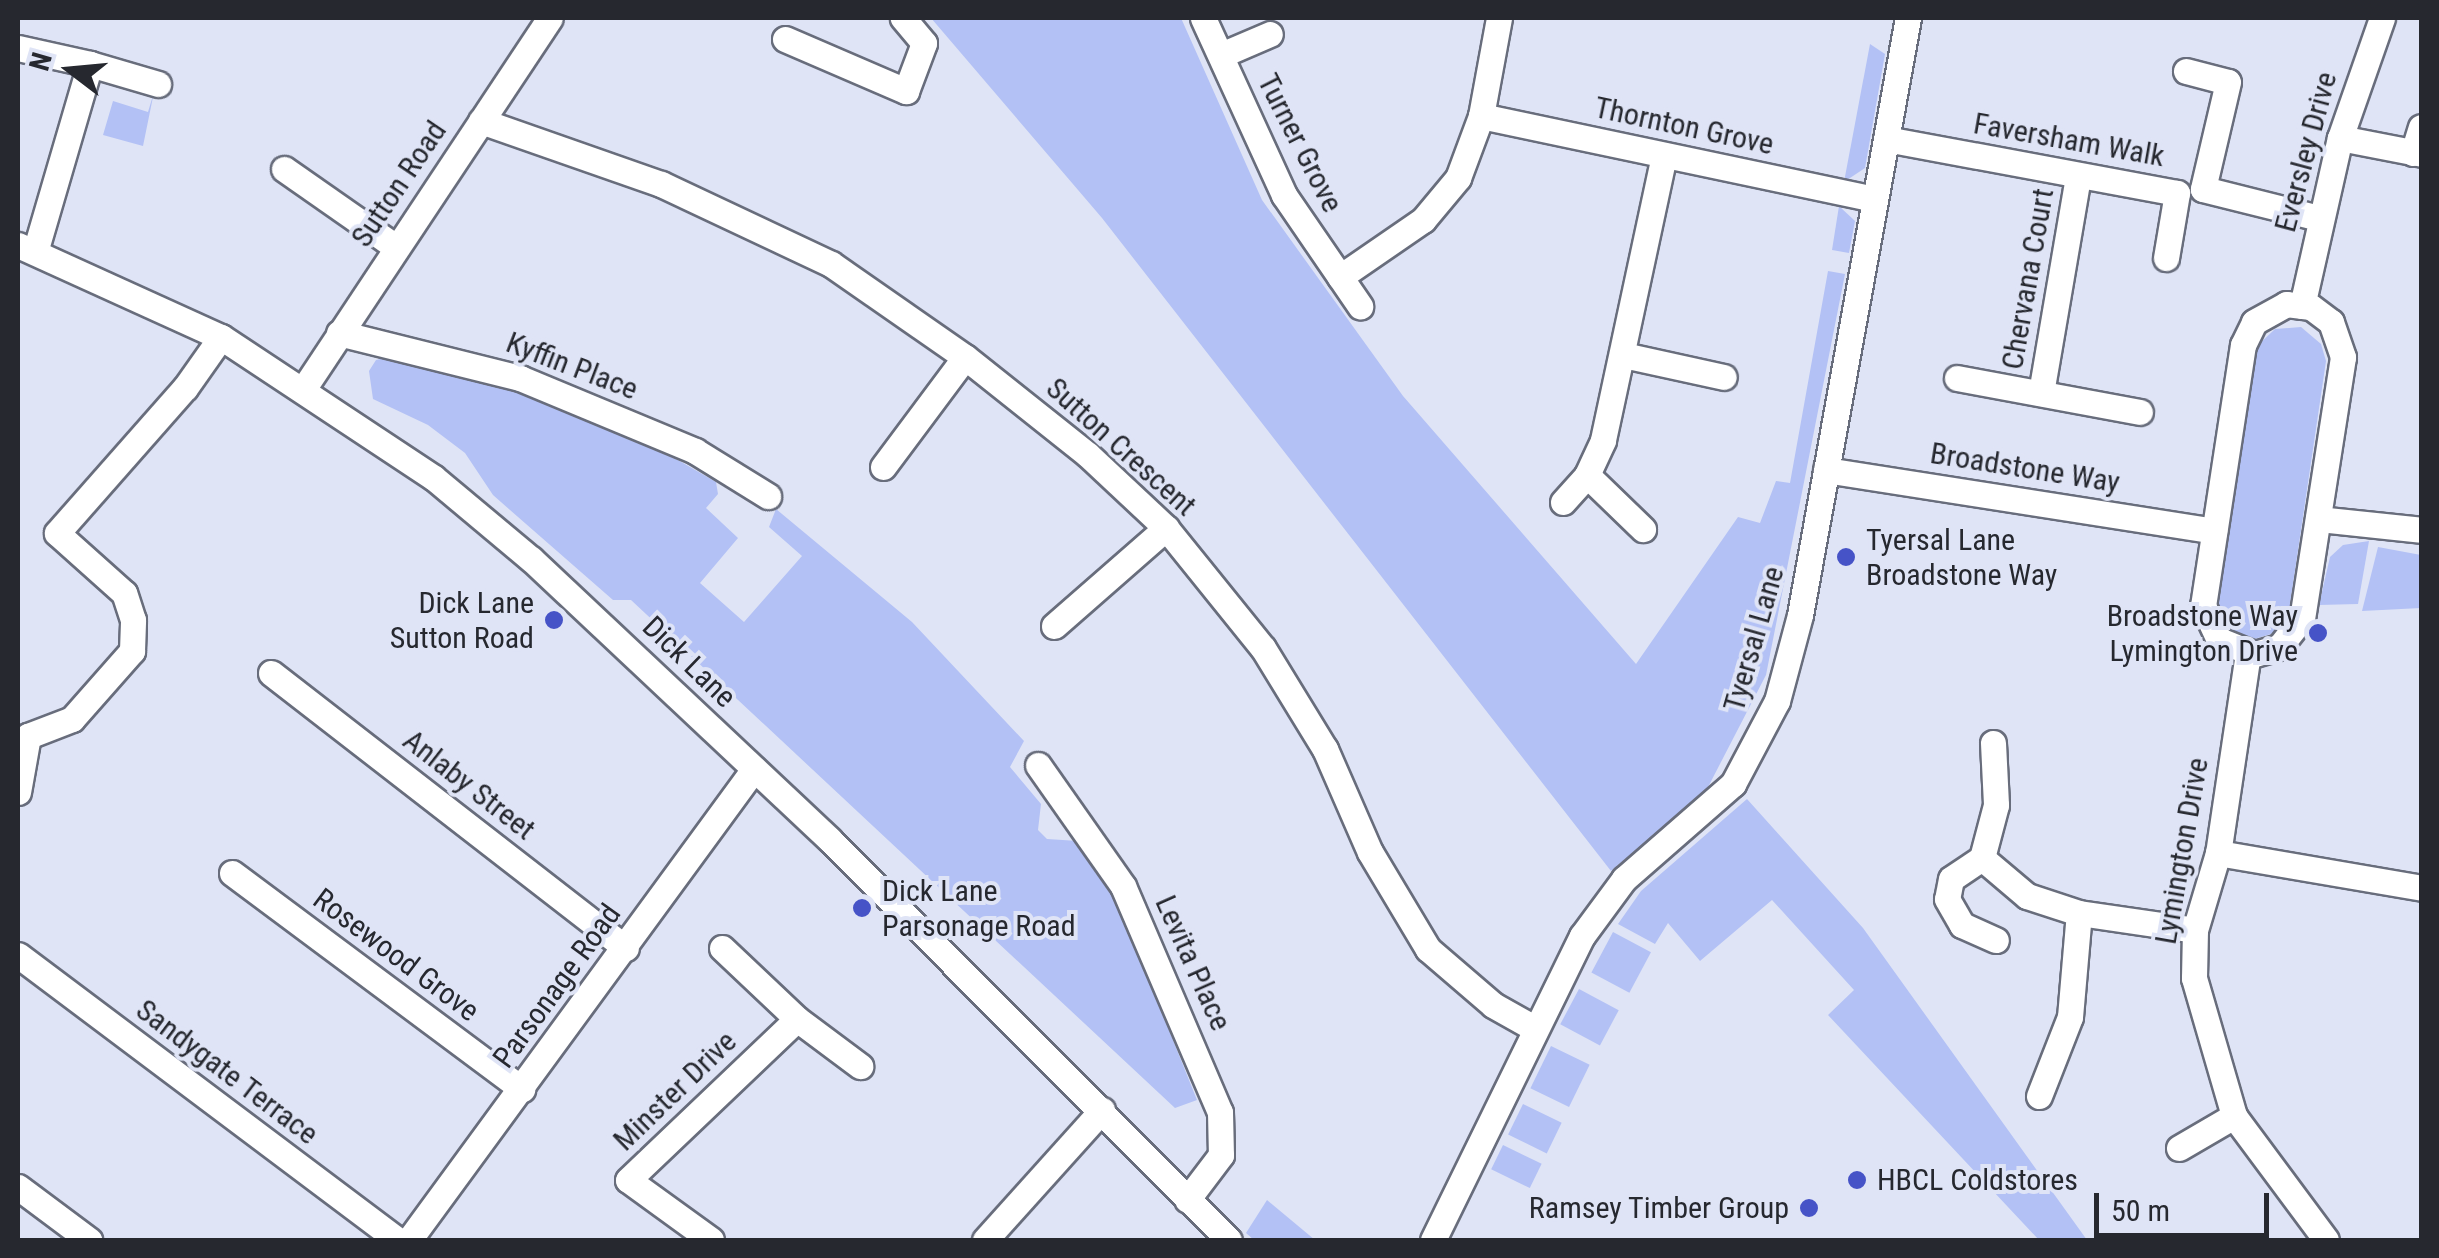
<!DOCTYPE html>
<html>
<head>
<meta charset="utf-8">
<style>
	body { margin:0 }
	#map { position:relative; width:2439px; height:1258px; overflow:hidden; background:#dfe4f6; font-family:"Roboto Condensed",sans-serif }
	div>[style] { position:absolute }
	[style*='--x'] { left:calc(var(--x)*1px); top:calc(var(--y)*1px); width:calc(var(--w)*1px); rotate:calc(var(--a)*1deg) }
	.green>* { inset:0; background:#b3c1f5; transform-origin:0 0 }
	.roads { filter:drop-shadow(2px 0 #686d7c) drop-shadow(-2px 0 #686d7c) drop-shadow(0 2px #686d7c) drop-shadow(0 -2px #686d7c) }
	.minor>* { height:25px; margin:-12.5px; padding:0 12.5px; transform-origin:12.5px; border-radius:12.5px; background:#fff }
	.dots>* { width:28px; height:28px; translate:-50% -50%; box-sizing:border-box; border:5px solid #dfe4f6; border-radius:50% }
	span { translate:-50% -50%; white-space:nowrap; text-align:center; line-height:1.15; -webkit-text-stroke:8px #dfe4f6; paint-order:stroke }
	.street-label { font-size:30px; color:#26282f }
	.poi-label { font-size:30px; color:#26282f }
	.left { translate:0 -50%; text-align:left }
	.right { translate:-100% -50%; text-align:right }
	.frame { position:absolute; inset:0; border:20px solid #26282f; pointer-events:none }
	.north { position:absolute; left:20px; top:20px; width:100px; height:100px; -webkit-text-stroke:8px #dfe4f6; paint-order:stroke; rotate:286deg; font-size:28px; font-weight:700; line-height:40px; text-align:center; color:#26282f }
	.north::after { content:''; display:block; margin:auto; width:35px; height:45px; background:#26282f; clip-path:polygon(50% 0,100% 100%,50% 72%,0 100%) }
	.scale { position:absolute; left:2094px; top:1193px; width:175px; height:45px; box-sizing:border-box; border:5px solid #26282f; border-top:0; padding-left:12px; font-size:30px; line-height:35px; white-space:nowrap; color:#26282f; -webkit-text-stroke:8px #dfe4f6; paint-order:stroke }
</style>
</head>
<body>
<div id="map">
	<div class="green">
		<i style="clip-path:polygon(931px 18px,1181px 18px,1262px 200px,1403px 396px,1636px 664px,1738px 517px,1760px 523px,1776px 481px,1790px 483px,1828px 271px,1845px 274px,1766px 675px,1706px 791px,1611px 871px,1102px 218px)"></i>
		<i style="clip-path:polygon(1870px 44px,1885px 54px,1865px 168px,1844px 182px)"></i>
		<i style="clip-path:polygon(154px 92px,143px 146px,103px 135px,113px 101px,148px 112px)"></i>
		<i style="clip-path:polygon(1839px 206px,1855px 221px,1849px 253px,1832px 250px)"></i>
		<i style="clip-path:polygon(2301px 327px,2321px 344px,2326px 361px,2289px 611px,2274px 633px,2248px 641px,2225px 626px,2216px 596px,2256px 347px,2275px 329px)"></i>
		<i style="clip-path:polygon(389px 357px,509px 389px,664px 452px,716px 482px,718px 494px,706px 508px,738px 538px,700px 583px,744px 622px,802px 556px,769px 527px,776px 509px,912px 622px,1024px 741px,1010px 767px,1041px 804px,1038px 830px,1047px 839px,1078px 841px,1111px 885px,1197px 1100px,1175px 1108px,631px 600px,613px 600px,493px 495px,465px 453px,428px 425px,373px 399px,369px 371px,376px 360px)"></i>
		<i style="clip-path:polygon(2369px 541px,2358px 604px,2319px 605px,2330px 557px,2343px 545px)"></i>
		<i style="clip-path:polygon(2378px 547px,2421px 555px,2421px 608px,2362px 611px)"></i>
		<i style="clip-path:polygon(1747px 799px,1863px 928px,2087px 1240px,2039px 1240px,1828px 1015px,1854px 990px,1772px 900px,1700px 961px,1668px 923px,1655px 944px,1618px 924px,1641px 891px)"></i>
		<i style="left:1613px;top:932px;width:43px;height:46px;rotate:28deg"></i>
		<i style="left:1579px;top:989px;width:45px;height:40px;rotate:28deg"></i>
		<i style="left:1551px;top:1046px;width:43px;height:47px;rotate:26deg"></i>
		<i style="left:1523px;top:1104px;width:43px;height:34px;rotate:26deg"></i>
		<i style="left:1503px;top:1145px;width:43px;height:27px;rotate:26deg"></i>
		<i style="clip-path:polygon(1267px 1200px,1315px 1240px,1254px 1240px,1246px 1233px)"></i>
	</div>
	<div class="roads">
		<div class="minor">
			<i style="--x:1203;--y:18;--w:195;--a:65.4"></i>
			<i style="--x:1284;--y:195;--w:135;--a:55.6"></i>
			<i style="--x:785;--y:39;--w:132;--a:23.3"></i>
			<i style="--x:906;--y:91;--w:51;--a:-69.4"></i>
			<i style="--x:924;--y:43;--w:33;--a:-130"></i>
			<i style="--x:18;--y:48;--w:74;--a:12.5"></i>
			<i style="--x:90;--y:64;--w:196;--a:106.3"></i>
			<i style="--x:1221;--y:55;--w:53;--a:-23.2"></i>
			<i style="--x:90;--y:64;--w:71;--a:16.4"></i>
			<i style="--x:2186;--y:71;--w:43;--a:14.7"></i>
			<i style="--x:2228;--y:82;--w:110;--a:103.2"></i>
			<i style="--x:2203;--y:189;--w:120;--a:14"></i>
			<i style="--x:1481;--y:116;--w:402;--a:11.9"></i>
			<i style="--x:481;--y:121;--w:191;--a:19.3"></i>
			<i style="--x:661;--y:184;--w:188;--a:25.2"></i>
			<i style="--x:831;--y:264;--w:163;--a:34.8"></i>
			<i style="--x:965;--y:357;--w:157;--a:38.5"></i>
			<i style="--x:1088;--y:455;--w:107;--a:43.1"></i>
			<i style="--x:1166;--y:528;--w:154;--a:51.1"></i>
			<i style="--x:1263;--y:648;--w:119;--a:58.5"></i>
			<i style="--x:1325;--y:749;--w:112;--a:66.4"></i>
			<i style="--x:1370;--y:852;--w:113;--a:59.1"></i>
			<i style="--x:1428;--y:949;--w:86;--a:40.7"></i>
			<i style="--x:1493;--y:1005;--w:47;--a:29.3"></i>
			<i style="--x:2340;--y:138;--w:84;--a:11"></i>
			<i style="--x:1886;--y:139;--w:296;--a:10.5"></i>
			<i style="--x:2177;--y:193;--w:66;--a:99.6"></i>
			<i style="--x:2413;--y:153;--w:27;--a:-73"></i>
			<i style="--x:284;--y:169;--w:136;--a:34.9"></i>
			<i style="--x:18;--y:245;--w:223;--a:24.4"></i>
			<i style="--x:221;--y:337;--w:255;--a:33.5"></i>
			<i style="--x:434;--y:478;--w:126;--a:39.9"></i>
			<i style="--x:531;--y:559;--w:409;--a:43.2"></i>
			<i style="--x:829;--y:839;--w:566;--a:45.07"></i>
			<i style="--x:1340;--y:277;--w:101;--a:-34.5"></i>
			<i style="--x:1423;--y:220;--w:55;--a:-50.2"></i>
			<i style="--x:1458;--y:178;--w:66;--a:-69.6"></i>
			<i style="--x:1481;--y:116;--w:100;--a:-79.6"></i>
			<i style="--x:2286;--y:304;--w:25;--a:7"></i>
			<i style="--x:2311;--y:307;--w:25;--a:37"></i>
			<i style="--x:2331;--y:322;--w:37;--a:71"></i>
			<i style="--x:2343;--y:357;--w:264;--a:98.9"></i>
			<i style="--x:2302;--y:618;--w:37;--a:128"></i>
			<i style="--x:2279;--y:647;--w:26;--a:164"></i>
			<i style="--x:2254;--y:654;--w:38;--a:-158"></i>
			<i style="--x:2219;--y:640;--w:38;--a:-115"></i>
			<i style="--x:2203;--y:606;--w:264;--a:-81.3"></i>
			<i style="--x:2243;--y:345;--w:25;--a:-64"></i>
			<i style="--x:2254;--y:322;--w:37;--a:-29"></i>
			<i style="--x:2302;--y:306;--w:172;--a:-77.3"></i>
			<i style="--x:2340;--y:138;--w:127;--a:-70.7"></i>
			<i style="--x:339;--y:333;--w:187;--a:14"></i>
			<i style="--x:520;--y:378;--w:190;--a:22.6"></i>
			<i style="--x:695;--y:451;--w:86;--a:31.7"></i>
			<i style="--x:1623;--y:355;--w:103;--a:12.3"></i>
			<i style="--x:1957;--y:378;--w:186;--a:10.5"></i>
			<i style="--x:304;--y:388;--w:444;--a:-56.4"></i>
			<i style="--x:2041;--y:393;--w:219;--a:-80.3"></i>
			<i style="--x:883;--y:467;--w:137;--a:-53.3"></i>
			<i style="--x:1826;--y:470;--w:393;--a:8.9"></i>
			<i style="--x:1587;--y:475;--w:78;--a:44"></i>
			<i style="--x:1563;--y:502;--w:36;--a:-48"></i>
			<i style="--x:1587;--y:475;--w:38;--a:-65"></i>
			<i style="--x:1603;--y:440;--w:291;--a:-77.9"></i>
			<i style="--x:2318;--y:519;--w:105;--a:6"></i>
			<i style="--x:1054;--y:626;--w:149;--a:-41.2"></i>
			<i style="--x:2248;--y:653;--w:202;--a:98.5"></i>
			<i style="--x:2218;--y:853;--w:80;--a:106.6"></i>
			<i style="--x:2195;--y:930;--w:48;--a:91.2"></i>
			<i style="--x:2194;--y:978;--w:144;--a:73.8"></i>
			<i style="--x:2234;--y:1116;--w:154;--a:53.4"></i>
			<i style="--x:271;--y:673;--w:449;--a:37.8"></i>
			<i style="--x:1993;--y:743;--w:62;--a:87.2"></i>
			<i style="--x:1996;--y:805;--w:55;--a:104.8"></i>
			<i style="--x:1982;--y:858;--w:59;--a:40.2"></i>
			<i style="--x:2027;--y:896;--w:55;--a:18.1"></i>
			<i style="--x:2079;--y:913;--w:117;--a:8.3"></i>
			<i style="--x:1038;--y:765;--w:148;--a:54.9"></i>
			<i style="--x:1123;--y:886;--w:246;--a:66.8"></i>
			<i style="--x:1220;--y:1112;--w:43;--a:88.7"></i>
			<i style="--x:1221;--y:1155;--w:56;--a:127.1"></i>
			<i style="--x:18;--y:792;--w:57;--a:-79.9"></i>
			<i style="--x:28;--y:736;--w:47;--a:-21.1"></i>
			<i style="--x:72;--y:719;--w:91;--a:-48.6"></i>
			<i style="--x:132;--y:651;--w:31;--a:-88"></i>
			<i style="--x:133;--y:620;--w:28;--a:-108"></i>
			<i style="--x:124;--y:593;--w:90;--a:-138.2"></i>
			<i style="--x:57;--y:533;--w:193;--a:-48.6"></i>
			<i style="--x:185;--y:388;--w:62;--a:-54.8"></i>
			<i style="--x:2218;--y:853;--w:207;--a:9.7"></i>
			<i style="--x:1982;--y:858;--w:37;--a:146"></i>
			<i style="--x:1951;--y:879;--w:20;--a:101"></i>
			<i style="--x:1947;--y:899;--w:30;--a:60"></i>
			<i style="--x:1962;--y:925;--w:37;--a:24"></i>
			<i style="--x:232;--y:873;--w:362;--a:36.7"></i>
			<i style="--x:722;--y:948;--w:103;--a:43.4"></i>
			<i style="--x:797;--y:1019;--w:79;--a:36.7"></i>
			<i style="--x:18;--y:955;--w:475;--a:36.9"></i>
			<i style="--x:2039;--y:1096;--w:85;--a:-68.6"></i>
			<i style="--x:2070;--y:1017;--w:104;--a:-85.1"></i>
			<i style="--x:2179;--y:1148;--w:64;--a:-30.2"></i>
			<i style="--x:18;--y:1187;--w:89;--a:36.7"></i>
			<i style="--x:409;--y:1240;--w:584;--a:-53.78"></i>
			<i style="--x:711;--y:1240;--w:102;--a:-144.1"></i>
			<i style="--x:628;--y:1180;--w:233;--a:-43.6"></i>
			<i style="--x:985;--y:1240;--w:175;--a:-48"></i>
			<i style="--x:1433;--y:1240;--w:339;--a:-63.9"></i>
			<i style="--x:1582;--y:936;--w:71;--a:-53.6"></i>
			<i style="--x:1624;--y:879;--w:145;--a:-41.1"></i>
			<i style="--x:1733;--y:784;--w:94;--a:-62.1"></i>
			<i style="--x:1777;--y:701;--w:89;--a:-75"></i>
			<i style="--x:1800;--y:615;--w:607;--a:-79.75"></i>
		</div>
	</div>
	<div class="dots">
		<i style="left:1846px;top:557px;background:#4653c7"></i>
		<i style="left:554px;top:620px;background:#4653c7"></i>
		<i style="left:2318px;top:633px;background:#4653c7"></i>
		<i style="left:862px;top:908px;background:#4653c7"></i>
		<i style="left:1857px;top:1180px;background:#4653c7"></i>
		<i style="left:1809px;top:1208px;background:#4653c7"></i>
	</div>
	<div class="street-label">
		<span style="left:1684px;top:126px;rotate:12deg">Thornton Grove</span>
		<span style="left:2069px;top:140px;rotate:10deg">Faversham Walk</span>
		<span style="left:1300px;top:143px;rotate:63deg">Turner Grove</span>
		<span style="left:2306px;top:152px;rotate:-75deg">Eversley Drive</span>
		<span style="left:399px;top:184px;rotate:-56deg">Sutton Road</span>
		<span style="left:2028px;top:279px;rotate:-80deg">Chervana Court</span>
		<span style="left:572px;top:366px;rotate:21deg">Kyffin Place</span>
		<span style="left:1121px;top:447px;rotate:42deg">Sutton Crescent</span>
		<span style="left:2025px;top:468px;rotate:9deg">Broadstone Way</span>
		<span style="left:1754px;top:639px;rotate:-74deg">Tyersal Lane</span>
		<span style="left:689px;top:662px;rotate:44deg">Dick Lane</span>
		<span style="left:469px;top:785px;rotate:38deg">Anlaby Street</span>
		<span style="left:2182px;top:851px;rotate:-80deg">Lymington Drive</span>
		<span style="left:396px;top:955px;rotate:37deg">Rosewood Grove</span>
		<span style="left:1193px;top:963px;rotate:66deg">Levita Place</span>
		<span style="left:557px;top:986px;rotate:-54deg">Parsonage Road</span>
		<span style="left:227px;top:1072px;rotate:37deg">Sandygate Terrace</span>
		<span style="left:675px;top:1091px;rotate:-44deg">Minster Drive</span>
	</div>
	<div class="poi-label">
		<span class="left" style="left:1866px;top:557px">Tyersal Lane<br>Broadstone Way</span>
		<span class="right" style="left:534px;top:620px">Dick Lane<br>Sutton Road</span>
		<span class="right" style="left:2298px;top:633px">Broadstone Way<br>Lymington Drive</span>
		<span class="left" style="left:882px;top:908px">Dick Lane<br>Parsonage Road</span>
		<span class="left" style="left:1877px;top:1180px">HBCL Coldstores</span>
		<span class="right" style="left:1789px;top:1208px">Ramsey Timber Group</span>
	</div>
	<div class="frame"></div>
	<div class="north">N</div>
	<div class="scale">50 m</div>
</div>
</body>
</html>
